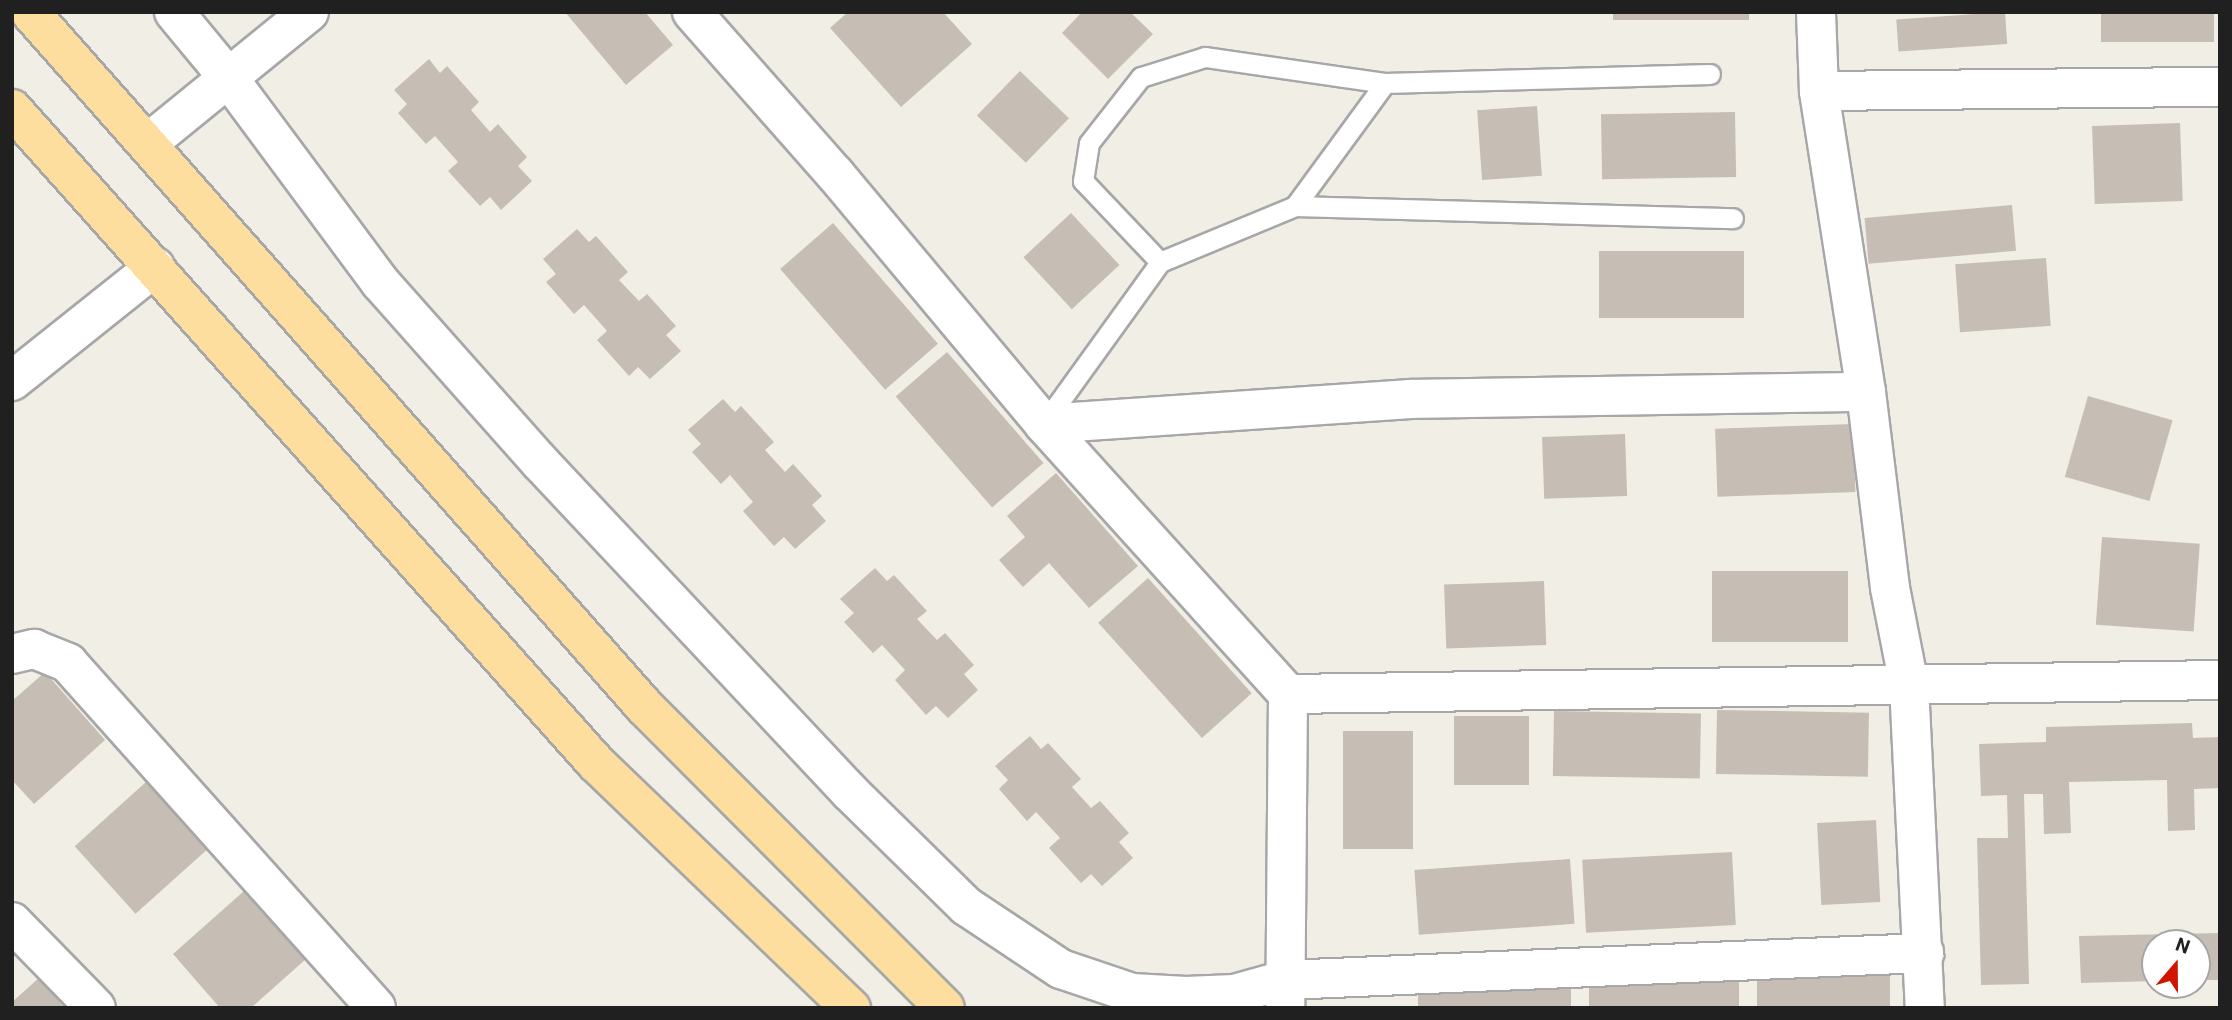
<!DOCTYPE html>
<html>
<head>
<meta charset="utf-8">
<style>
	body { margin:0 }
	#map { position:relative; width:2232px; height:1020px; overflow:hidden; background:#f1eee6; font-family:Roboto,sans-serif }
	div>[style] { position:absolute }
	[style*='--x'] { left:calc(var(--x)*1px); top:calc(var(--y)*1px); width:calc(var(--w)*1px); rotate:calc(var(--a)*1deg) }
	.building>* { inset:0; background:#c6beb5; transform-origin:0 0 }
	.roads { filter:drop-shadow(2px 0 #a7a7a7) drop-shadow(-2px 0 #a7a7a7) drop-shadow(0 2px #a7a7a7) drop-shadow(0 -2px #a7a7a7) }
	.service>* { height:19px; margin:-9.5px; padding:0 9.5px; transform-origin:9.5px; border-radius:9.5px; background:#fff }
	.minor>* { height:38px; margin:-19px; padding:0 19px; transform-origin:19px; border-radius:19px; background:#fff }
	.primary>* { height:38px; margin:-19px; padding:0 19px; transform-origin:19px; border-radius:19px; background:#fede9e }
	span { translate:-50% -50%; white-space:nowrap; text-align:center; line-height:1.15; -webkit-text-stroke:6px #fff; paint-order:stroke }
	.frame { position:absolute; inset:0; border:14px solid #202020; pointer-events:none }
	.north { position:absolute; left:2141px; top:929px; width:70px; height:70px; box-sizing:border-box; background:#fff; border:2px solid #a6a6a6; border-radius:50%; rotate:20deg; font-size:19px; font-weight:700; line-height:28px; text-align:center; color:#202020 }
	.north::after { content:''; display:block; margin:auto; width:24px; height:32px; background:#d01500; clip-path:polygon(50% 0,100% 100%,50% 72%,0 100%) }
</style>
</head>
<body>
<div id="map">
	<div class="building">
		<i style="clip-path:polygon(565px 12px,645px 12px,673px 45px,626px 85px)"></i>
		<i style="clip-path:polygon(848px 12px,943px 12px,972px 44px,901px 107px,830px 28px)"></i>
		<i style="clip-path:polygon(1082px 12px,1130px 12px,1153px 34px,1108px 79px,1062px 33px)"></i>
		<i style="left:1613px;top:12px;width:136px;height:8px"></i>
		<i style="left:2005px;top:12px;width:32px;height:109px;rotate:86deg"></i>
		<i style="left:2101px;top:12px;width:113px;height:30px"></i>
		<i style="clip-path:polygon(429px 59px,440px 73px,447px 66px,479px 102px,471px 110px,490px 132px,498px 124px,527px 157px,518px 166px,532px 181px,501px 210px,490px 197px,480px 206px,448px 171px,458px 162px,435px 136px,426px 144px,398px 113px,407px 104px,394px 90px)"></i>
		<i style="left:1020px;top:71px;width:68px;height:62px;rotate:44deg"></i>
		<i style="left:1537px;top:106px;width:70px;height:60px;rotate:86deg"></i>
		<i style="left:1735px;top:112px;width:65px;height:134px;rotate:89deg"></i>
		<i style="left:2180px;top:123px;width:78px;height:88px;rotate:88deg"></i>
		<i style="left:2012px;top:205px;width:46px;height:148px;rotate:85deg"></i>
		<i style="left:1071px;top:213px;width:71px;height:65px;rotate:47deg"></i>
		<i style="left:833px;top:223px;width:160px;height:70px;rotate:49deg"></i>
		<i style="clip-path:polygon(577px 229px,589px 242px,596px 236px,628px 272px,619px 280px,639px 301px,647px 294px,676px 326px,666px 335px,681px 351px,650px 379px,638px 367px,629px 376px,597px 340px,607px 331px,584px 305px,574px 314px,546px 282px,556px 274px,543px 259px)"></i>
		<i style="left:1599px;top:251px;width:145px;height:67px"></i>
		<i style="left:2046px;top:258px;width:68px;height:91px;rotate:86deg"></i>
		<i style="left:947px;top:352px;width:147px;height:68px;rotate:49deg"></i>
		<i style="left:2088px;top:396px;width:88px;height:84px;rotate:16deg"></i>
		<i style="clip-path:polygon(723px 399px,735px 412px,741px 406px,774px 442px,765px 450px,785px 472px,793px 464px,822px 496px,812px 505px,826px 521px,795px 549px,784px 537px,774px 546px,743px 511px,753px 502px,730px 475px,721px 484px,692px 452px,701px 444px,688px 430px)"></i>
		<i style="left:1853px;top:424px;width:68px;height:138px;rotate:88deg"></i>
		<i style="left:1625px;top:434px;width:62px;height:83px;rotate:88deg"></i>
		<i style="clip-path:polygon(1056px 473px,1138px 566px,1089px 608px,1049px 563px,1023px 587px,999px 560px,1025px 537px,1007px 516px)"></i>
		<i style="left:2102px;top:537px;width:98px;height:88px;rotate:4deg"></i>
		<i style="clip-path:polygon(875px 568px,887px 581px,894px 575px,927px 611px,917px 619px,937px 640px,945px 633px,974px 665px,964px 674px,978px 690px,948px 718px,936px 706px,926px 715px,895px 680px,905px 670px,882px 645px,873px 653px,844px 622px,854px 613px,840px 599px)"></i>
		<i style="left:1848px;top:571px;width:71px;height:136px;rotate:90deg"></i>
		<i style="left:1148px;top:578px;width:155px;height:67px;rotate:48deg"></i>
		<i style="left:1544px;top:581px;width:64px;height:100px;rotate:88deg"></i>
		<i style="clip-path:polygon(45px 672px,105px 740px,34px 804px,12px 780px,12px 701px)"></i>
		<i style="left:1717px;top:710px;width:152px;height:64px;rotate:1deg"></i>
		<i style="left:1554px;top:711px;width:147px;height:65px;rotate:1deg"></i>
		<i style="left:1454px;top:716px;width:75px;height:69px"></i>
		<i style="clip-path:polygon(2192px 723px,2193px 738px,2220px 737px,2220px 788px,2194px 789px,2195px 830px,2168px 831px,2167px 780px,2069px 782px,2071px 833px,2044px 834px,2043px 794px,2024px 794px,2029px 984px,1981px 985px,1977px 838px,2008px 838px,2007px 795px,1981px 796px,1979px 744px,2046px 742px,2046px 727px)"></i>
		<i style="left:1343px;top:731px;width:70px;height:118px"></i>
		<i style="clip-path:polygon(1030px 736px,1041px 749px,1048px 743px,1081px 779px,1072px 787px,1091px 808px,1100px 801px,1129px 833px,1119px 842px,1133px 858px,1102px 886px,1091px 874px,1081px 883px,1049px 848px,1060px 838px,1036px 812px,1027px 821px,999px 789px,1008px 780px,995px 766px)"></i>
		<i style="left:146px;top:782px;width:91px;height:96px;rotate:48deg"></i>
		<i style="left:1876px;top:820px;width:82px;height:59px;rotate:87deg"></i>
		<i style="left:1732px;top:852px;width:73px;height:150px;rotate:87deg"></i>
		<i style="left:1570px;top:859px;width:65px;height:156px;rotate:86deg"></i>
		<i style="clip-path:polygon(244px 891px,306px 959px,251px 1008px,220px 1008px,173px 954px)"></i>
		<i style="clip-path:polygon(2220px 933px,2220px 980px,2197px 980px,2197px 943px,2155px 943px,2155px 981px,2081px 983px,2079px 936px)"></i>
		<i style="left:1739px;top:976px;width:32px;height:150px;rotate:90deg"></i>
		<i style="left:1757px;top:976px;width:133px;height:32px"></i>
		<i style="clip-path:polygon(39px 978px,65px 1008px,12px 1008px,12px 1002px)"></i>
		<i style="left:1571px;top:978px;width:30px;height:153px;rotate:90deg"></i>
	</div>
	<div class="roads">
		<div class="service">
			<i style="--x:1295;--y:206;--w:152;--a:-53.8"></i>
			<i style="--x:1385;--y:83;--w:325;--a:-1.6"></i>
			<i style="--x:1160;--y:262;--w:112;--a:-133.5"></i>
			<i style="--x:1083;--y:181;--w:38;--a:-81"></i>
			<i style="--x:1089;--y:143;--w:84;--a:-51.8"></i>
			<i style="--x:1141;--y:77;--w:67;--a:-17.4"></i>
			<i style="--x:1205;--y:57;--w:182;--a:8.2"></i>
			<i style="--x:1044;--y:423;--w:198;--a:-54.2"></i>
			<i style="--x:1160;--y:262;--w:146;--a:-22.5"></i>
			<i style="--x:1295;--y:206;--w:438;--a:1.6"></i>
		</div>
		<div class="minor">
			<i style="--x:174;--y:12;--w:83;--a:50.4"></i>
			<i style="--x:227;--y:76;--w:257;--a:53.4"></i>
			<i style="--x:380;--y:282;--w:241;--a:48.4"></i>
			<i style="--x:540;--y:462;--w:453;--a:46.8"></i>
			<i style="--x:850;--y:792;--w:163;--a:44.5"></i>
			<i style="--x:966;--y:906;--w:114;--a:33.6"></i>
			<i style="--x:1061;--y:969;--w:75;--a:18.7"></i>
			<i style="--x:1132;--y:993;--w:54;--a:3.2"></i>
			<i style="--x:1186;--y:996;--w:48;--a:-2.4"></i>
			<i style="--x:1234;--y:994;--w:53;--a:-15.4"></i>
			<i style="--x:1285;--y:980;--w:640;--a:-2.42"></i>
			<i style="--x:692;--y:12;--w:216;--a:48.6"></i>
			<i style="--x:835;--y:174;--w:326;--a:50.1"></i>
			<i style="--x:1044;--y:424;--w:364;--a:47.9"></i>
			<i style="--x:1288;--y:694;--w:314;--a:90.5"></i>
			<i style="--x:1819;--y:91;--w:401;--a:-0.6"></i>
			<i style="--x:147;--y:144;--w:209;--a:-39.2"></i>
			<i style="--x:12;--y:381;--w:183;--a:-38.6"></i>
			<i style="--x:1866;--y:392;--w:197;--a:83"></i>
			<i style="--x:1890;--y:588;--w:99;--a:78.9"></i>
			<i style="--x:1909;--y:685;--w:323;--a:87.2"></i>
			<i style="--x:1044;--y:424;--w:367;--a:-3.9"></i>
			<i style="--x:1410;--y:399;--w:456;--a:-0.9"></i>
			<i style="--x:1866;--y:392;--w:305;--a:-98.9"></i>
			<i style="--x:1819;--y:91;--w:79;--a:-92.2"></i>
			<i style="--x:12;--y:654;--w:23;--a:-13"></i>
			<i style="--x:34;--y:649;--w:37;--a:22"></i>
			<i style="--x:68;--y:663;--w:462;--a:48.2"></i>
			<i style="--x:1288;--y:694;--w:932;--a:-0.86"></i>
			<i style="--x:12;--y:922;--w:120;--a:45.7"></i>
		</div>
		<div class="primary">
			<i style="--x:30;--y:12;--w:927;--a:48.5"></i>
			<i style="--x:644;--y:706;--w:426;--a:45.1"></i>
			<i style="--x:12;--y:109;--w:877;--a:48.24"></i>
			<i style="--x:596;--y:763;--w:354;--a:43.9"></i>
		</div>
	</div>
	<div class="frame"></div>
	<div class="north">N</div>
</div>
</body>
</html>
